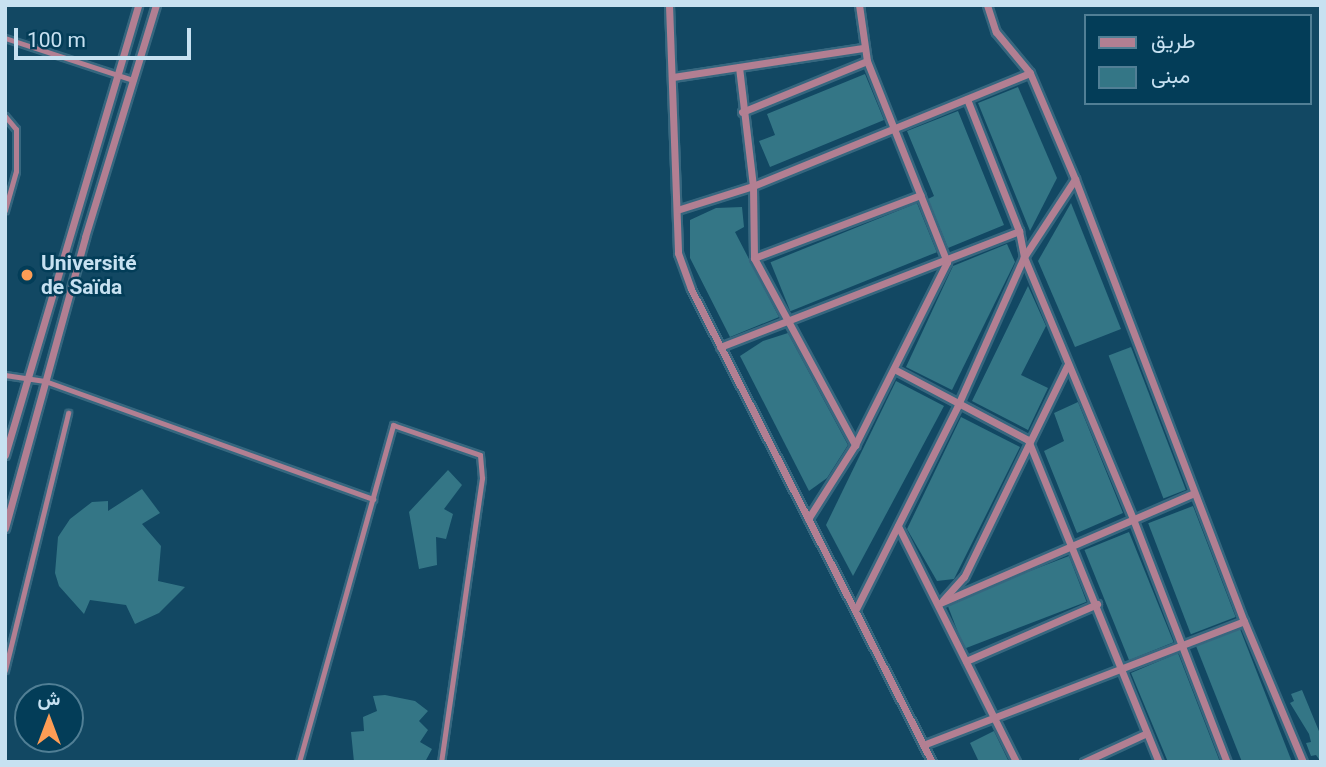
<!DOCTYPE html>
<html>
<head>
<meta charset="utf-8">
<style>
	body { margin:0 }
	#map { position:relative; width:1326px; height:767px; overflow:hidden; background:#124863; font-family:Roboto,Vazirmatn,sans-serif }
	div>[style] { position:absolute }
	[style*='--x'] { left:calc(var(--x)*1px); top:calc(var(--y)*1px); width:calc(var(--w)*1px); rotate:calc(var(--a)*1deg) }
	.building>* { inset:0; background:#347686; transform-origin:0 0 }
	.roads { filter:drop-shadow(2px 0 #36677f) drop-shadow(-2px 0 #36677f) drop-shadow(0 2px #36677f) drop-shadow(0 -2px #36677f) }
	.lane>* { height:5px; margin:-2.5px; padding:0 2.5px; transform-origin:2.5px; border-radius:2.5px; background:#b27f92 }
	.street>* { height:7px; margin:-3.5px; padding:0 3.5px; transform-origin:3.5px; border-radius:3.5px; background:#b27f92 }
	.dots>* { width:19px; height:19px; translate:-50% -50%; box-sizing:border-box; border:4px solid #033d58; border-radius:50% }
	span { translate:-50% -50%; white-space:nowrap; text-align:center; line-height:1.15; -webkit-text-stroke:5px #033d58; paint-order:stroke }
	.poi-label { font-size:21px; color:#c7e1f1; font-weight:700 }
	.left { translate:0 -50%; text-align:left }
	.frame { position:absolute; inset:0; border:7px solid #c7e1f1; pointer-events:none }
	.legend { position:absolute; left:1084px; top:14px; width:228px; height:91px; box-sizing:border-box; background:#033d58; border:2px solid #517f95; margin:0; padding:9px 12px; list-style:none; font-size:21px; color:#c7e1f1 }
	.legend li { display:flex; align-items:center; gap:14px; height:35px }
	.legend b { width:35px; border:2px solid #517f95 }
	.north { position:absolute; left:14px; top:683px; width:70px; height:70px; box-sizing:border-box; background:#033d58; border:2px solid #517f95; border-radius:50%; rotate:0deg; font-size:19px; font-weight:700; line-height:28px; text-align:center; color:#c7e1f1 }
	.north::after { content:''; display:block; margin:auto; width:24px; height:32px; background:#fd9d55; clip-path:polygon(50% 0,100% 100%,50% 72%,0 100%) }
	.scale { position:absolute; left:14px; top:28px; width:177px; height:32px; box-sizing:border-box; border:4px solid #c7e1f1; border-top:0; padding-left:9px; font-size:21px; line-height:24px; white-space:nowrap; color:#c7e1f1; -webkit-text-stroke:5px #033d58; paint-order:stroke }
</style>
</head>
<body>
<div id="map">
	<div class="building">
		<i style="clip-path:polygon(865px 74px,884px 120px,770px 167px,759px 141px,775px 135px,767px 114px)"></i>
		<i style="clip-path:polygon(1018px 87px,1057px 178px,1030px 231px,978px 103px)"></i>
		<i style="clip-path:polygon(958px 111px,1004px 225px,948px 248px,928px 199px,934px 196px,907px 131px)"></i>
		<i style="left:917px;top:203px;width:53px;height:158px;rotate:68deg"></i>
		<i style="clip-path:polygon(1071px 203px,1121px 329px,1075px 347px,1038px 261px)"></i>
		<i style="clip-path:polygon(742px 207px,744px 227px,735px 232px,779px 317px,730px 337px,690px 258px,690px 220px,716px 208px)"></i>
		<i style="clip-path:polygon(1007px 244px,1015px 262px,952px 390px,906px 367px,953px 266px)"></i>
		<i style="clip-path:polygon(1028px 286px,1046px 326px,1021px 375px,1048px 388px,1028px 430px,972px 401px)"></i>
		<i style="clip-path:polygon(788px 333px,848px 445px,827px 478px,809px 491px,740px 356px,763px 341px)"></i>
		<i style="left:1131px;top:347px;width:153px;height:24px;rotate:69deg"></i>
		<i style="clip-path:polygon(896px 381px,944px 406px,853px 576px,826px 525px)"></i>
		<i style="clip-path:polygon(1078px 402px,1123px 513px,1077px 533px,1044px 451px,1064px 441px,1054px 413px)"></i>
		<i style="clip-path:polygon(961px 417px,1020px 447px,954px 579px,937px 581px,907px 529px)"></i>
		<i style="clip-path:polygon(448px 470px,462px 485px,444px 509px,453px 514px,446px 539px,436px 537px,437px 565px,419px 569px,409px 512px)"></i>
		<i style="clip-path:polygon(142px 489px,160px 513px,142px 524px,161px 546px,158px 581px,185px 587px,159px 613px,135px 624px,126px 605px,90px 600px,84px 614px,59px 586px,55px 573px,58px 537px,70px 519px,92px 502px,108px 501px,108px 511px)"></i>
		<i style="left:1193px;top:506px;width:119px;height:48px;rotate:69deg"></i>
		<i style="left:1129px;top:532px;width:119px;height:48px;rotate:68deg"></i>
		<i style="left:1069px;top:556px;width:49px;height:131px;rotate:69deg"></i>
		<i style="clip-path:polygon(1240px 629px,1292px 762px,1242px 762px,1196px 646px)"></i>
		<i style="clip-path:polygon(1178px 653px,1220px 762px,1168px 762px,1131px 673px)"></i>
		<i style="clip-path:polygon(1302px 690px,1321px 736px,1321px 762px,1316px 755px,1311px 756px,1306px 743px,1311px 742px,1309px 734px,1290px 703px,1294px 701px,1291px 694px)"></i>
		<i style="clip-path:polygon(385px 695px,415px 701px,428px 711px,419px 721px,428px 730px,420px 742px,432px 749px,425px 762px,354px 762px,351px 732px,364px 731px,363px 717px,377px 711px,373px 696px)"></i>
		<i style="clip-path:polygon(994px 731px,1009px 762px,979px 762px,970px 743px)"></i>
	</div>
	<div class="roads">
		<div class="lane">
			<i style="--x:5;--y:38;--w:135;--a:18.2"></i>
			<i style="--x:5;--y:116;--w:17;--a:50"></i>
			<i style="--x:16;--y:129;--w:42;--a:90"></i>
			<i style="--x:16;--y:171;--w:41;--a:105.8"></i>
			<i style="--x:5;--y:375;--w:40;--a:8.5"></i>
			<i style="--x:45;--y:381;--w:349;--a:19.8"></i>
			<i style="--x:5;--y:670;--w:265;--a:-76.2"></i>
			<i style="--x:299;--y:762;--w:350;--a:-74.4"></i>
			<i style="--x:393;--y:425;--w:92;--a:19"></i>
			<i style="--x:480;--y:455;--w:23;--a:85"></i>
			<i style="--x:482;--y:478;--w:287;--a:98.2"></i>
		</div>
		<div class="street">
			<i style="--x:669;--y:5;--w:248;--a:87.9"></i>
			<i style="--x:678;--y:253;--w:38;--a:70"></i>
			<i style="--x:691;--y:289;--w:531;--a:63"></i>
			<i style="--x:987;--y:5;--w:28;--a:72"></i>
			<i style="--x:996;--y:32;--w:53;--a:50.3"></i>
			<i style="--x:1030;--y:73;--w:115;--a:67"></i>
			<i style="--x:1075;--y:179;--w:473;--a:69.1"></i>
			<i style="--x:1244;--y:621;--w:153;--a:67.3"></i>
			<i style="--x:739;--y:67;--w:120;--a:83.3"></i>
			<i style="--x:753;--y:186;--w:72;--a:89.2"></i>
			<i style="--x:754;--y:258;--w:213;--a:61.6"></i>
			<i style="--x:673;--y:77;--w:192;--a:-8.7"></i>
			<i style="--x:967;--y:99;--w:142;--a:68.5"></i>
			<i style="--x:1019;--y:231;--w:26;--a:79"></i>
			<i style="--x:1024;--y:257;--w:284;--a:67.4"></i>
			<i style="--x:1133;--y:519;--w:261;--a:68.9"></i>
			<i style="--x:742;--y:112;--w:135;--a:-22.2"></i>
			<i style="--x:677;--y:210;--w:80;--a:-17.5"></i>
			<i style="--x:753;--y:186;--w:299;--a:-22.2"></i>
			<i style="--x:754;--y:258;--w:178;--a:-20.7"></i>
			<i style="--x:720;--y:347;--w:321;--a:-21.2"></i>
			<i style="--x:894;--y:369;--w:152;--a:27.9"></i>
			<i style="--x:1028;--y:440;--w:348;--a:67.9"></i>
			<i style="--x:5;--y:455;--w:469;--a:-73.5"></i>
			<i style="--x:808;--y:519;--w:88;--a:-57.6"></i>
			<i style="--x:855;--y:445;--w:205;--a:-63.3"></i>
			<i style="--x:947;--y:262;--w:216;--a:-111.7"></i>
			<i style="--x:867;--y:61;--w:57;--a:-98.1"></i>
			<i style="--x:898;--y:526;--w:264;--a:63.4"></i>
			<i style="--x:5;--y:528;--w:302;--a:-74.6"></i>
			<i style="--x:85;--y:237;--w:243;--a:-73"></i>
			<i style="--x:943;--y:600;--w:31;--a:-48"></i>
			<i style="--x:964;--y:577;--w:235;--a:-64"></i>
			<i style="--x:940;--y:603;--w:277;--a:-23.4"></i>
			<i style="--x:856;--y:609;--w:228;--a:-63.4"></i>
			<i style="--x:958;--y:405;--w:162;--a:-66"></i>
			<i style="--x:1024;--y:257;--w:93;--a:-56.8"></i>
			<i style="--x:966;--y:661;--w:143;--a:-23.5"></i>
			<i style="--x:923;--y:745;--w:344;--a:-21.1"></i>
			<i style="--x:1084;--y:762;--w:69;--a:-24.7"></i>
		</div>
	</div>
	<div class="dots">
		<i style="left:27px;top:275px;background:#fd9d55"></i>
	</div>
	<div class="poi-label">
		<span class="left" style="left:41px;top:275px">Université<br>de Saïda</span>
	</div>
	<div class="frame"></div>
	<ul class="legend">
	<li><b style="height:9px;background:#b27f92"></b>طريق</li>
	<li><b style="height:19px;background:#347686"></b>مبنى</li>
	</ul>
	<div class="north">ش</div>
	<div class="scale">100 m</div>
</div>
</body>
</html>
